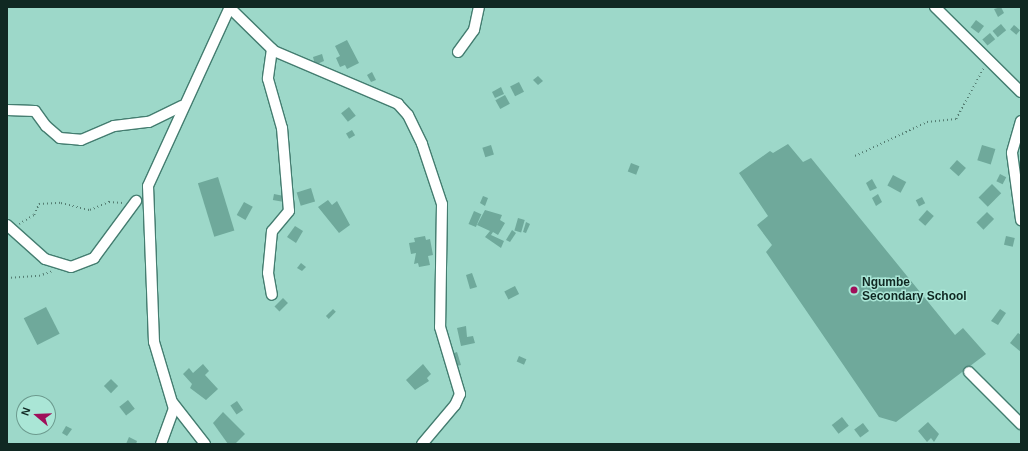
<!DOCTYPE html>
<html>
<head>
<meta charset="utf-8">
<style>
	body { margin:0 }
	#map { position:relative; width:1028px; height:451px; overflow:hidden; background:#9dd8c9; font-family:Arial,sans-serif }
	div>[style] { position:absolute }
	[style*='--x'] { left:calc(var(--x)*1px); top:calc(var(--y)*1px); width:calc(var(--w)*1px); rotate:calc(var(--a)*1deg) }
	.building>* { inset:0; background:#6fa99b; transform-origin:0 0 }
	.path>* { height:1.5px; margin-top:-0.75px; transform-origin:0; background:repeating-linear-gradient(90deg,#547d72 0 1px,transparent 0 4px) }
	.roads { filter:drop-shadow(1px 0 #447d70) drop-shadow(-1px 0 #447d70) drop-shadow(0 1px #447d70) drop-shadow(0 -1px #447d70) }
	.street>* { height:10px; margin:-5px; padding:0 5px; transform-origin:5px; border-radius:5px; background:#fff }
	.dots>* { width:11px; height:11px; translate:-50% -50%; box-sizing:border-box; border:2px solid #aae6d6; border-radius:50% }
	span { translate:-50% -50%; white-space:nowrap; text-align:center; line-height:1.15; -webkit-text-stroke:3px #aae6d6; paint-order:stroke }
	.poi-label { font-size:12px; color:#102822; font-weight:700 }
	.left { translate:0 -50%; text-align:left }
	.frame { position:absolute; inset:0; border:8px solid #102822; pointer-events:none }
	.north { position:absolute; left:16px; top:395px; width:40px; height:40px; box-sizing:border-box; background:#aae6d6; border:1px solid #6c9a8e; border-radius:50%; rotate:289deg; font-size:11px; font-weight:700; line-height:16px; text-align:center; color:#102822 }
	.north::after { content:''; display:block; margin:auto; width:14px; height:18px; background:#9f0f5a; clip-path:polygon(50% 0,100% 100%,50% 72%,0 100%) }
</style>
</head>
<body>
<div id="map">
	<div class="building">
		<i style="clip-path:polygon(1001px 7px,1004px 13px,998px 17px,994px 9px)"></i>
		<i style="left:976px;top:20px;width:10px;height:9px;rotate:37deg"></i>
		<i style="left:1001px;top:24px;width:8px;height:11px;rotate:50deg"></i>
		<i style="left:1014px;top:25px;width:8px;height:6px;rotate:40deg"></i>
		<i style="left:990px;top:33px;width:8px;height:10px;rotate:50deg"></i>
		<i style="clip-path:polygon(347px 40px,359px 63px,347px 69px,345px 65px,340px 67px,336px 58px,340px 56px,335px 46px)"></i>
		<i style="clip-path:polygon(322px 54px,324px 61px,315px 65px,313px 57px)"></i>
		<i style="clip-path:polygon(372px 72px,376px 80px,371px 82px,367px 75px)"></i>
		<i style="clip-path:polygon(538px 76px,543px 81px,538px 85px,533px 80px)"></i>
		<i style="left:519px;top:82px;width:11px;height:10px;rotate:63deg"></i>
		<i style="clip-path:polygon(501px 87px,504px 94px,495px 98px,492px 92px)"></i>
		<i style="left:505px;top:95px;width:10px;height:11px;rotate:61deg"></i>
		<i style="left:349px;top:107px;width:11px;height:10px;rotate:52deg"></i>
		<i style="left:352px;top:130px;width:6px;height:7px;rotate:59deg"></i>
		<i style="clip-path:polygon(788px 144px,803px 162px,811px 158px,955px 335px,963px 328px,986px 354px,896px 422px,879px 417px,766px 252px,772px 245px,757px 225px,768px 216px,739px 173px,770px 151px,773px 153px)"></i>
		<i style="left:491px;top:145px;width:10px;height:9px;rotate:73deg"></i>
		<i style="left:982px;top:145px;width:14px;height:16px;rotate:17deg"></i>
		<i style="left:957px;top:160px;width:12px;height:11px;rotate:42deg"></i>
		<i style="left:631px;top:163px;width:9px;height:9px;rotate:21deg"></i>
		<i style="left:1000px;top:174px;width:7px;height:8px;rotate:27deg"></i>
		<i style="left:893px;top:175px;width:15px;height:12px;rotate:28deg"></i>
		<i style="left:218px;top:177px;width:56px;height:21px;rotate:73deg"></i>
		<i style="clip-path:polygon(872px 179px,877px 188px,870px 191px,866px 183px)"></i>
		<i style="left:992px;top:184px;width:13px;height:19px;rotate:45deg"></i>
		<i style="left:311px;top:188px;width:14px;height:15px;rotate:73deg"></i>
		<i style="left:274px;top:194px;width:10px;height:6px;rotate:11deg"></i>
		<i style="clip-path:polygon(878px 194px,882px 202px,876px 206px,872px 198px)"></i>
		<i style="clip-path:polygon(483px 196px,488px 198px,485px 206px,480px 203px)"></i>
		<i style="left:922px;top:197px;width:7px;height:7px;rotate:63deg"></i>
		<i style="clip-path:polygon(328px 200px,332px 205px,337px 201px,350px 225px,339px 233px,318px 207px)"></i>
		<i style="left:244px;top:202px;width:10px;height:15px;rotate:29deg"></i>
		<i style="clip-path:polygon(485px 210px,502px 215px,500px 220px,505px 223px,498px 235px,493px 232px,491px 235px,504px 241px,501px 248px,485px 237px,490px 231px,477px 225px)"></i>
		<i style="left:927px;top:210px;width:9px;height:13px;rotate:41deg"></i>
		<i style="left:474px;top:211px;width:8px;height:14px;rotate:23deg"></i>
		<i style="left:987px;top:212px;width:10px;height:15px;rotate:45deg"></i>
		<i style="left:518px;top:218px;width:7px;height:13px;rotate:16deg"></i>
		<i style="clip-path:polygon(526px 222px,530px 224px,526px 233px,523px 232px)"></i>
		<i style="clip-path:polygon(295px 226px,303px 231px,296px 243px,287px 237px)"></i>
		<i style="clip-path:polygon(512px 230px,516px 233px,510px 242px,506px 240px)"></i>
		<i style="clip-path:polygon(425px 236px,426px 240px,430px 239px,433px 255px,428px 256px,430px 265px,419px 267px,418px 263px,414px 264px,416px 253px,411px 254px,409px 243px,415px 242px,414px 238px)"></i>
		<i style="left:1006px;top:236px;width:9px;height:9px;rotate:13deg"></i>
		<i style="clip-path:polygon(301px 263px,306px 267px,302px 271px,297px 268px)"></i>
		<i style="clip-path:polygon(472px 273px,477px 287px,470px 289px,466px 275px)"></i>
		<i style="left:515px;top:286px;width:9px;height:12px;rotate:63deg"></i>
		<i style="left:283px;top:298px;width:7px;height:12px;rotate:45deg"></i>
		<i style="left:46px;top:307px;width:30px;height:25px;rotate:63deg"></i>
		<i style="left:333px;top:309px;width:4px;height:10px;rotate:45deg"></i>
		<i style="clip-path:polygon(1000px 309px,1006px 313px,998px 325px,991px 321px)"></i>
		<i style="clip-path:polygon(466px 326px,467px 337px,473px 336px,475px 343px,461px 346px,457px 328px)"></i>
		<i style="clip-path:polygon(1018px 333px,1021px 335px,1021px 352px,1010px 343px)"></i>
		<i style="clip-path:polygon(457px 352px,461px 365px,457px 366px,454px 353px)"></i>
		<i style="left:519px;top:356px;width:8px;height:6px;rotate:23deg"></i>
		<i style="clip-path:polygon(203px 364px,209px 371px,205px 375px,218px 389px,206px 400px,190px 388px,192px 384px,183px 374px,189px 368px,193px 373px)"></i>
		<i style="clip-path:polygon(423px 364px,431px 374px,427px 378px,429px 381px,415px 390px,406px 380px)"></i>
		<i style="left:111px;top:379px;width:10px;height:10px;rotate:45deg"></i>
		<i style="left:128px;top:400px;width:11px;height:11px;rotate:52deg"></i>
		<i style="left:237px;top:401px;width:11px;height:8px;rotate:56deg"></i>
		<i style="clip-path:polygon(223px 412px,245px 434px,235px 444px,228px 444px,213px 423px)"></i>
		<i style="left:842px;top:417px;width:11px;height:13px;rotate:52deg"></i>
		<i style="clip-path:polygon(928px 422px,939px 434px,934px 442px,931px 438px,927px 442px,918px 431px)"></i>
		<i style="left:863px;top:423px;width:10px;height:11px;rotate:53deg"></i>
		<i style="clip-path:polygon(66px 426px,72px 429px,67px 436px,62px 433px)"></i>
		<i style="clip-path:polygon(129px 437px,137px 441px,136px 444px,126px 444px)"></i>
	</div>
	<div class="path">
		<i style="--x:855;--y:156;--w:80;--a:-25.3"></i>
		<i style="--x:927;--y:122;--w:29;--a:-6"></i>
		<i style="--x:956;--y:119;--w:57;--a:-61.6"></i>
		<i style="--x:19;--y:224;--w:17;--a:-31"></i>
		<i style="--x:34;--y:215;--w:12;--a:-66"></i>
		<i style="--x:39;--y:204;--w:22;--a:-3"></i>
		<i style="--x:61;--y:203;--w:30;--a:14"></i>
		<i style="--x:90;--y:210;--w:21;--a:-23"></i>
		<i style="--x:109;--y:202;--w:14;--a:4"></i>
		<i style="--x:7;--y:278;--w:32;--a:-4"></i>
		<i style="--x:39;--y:276;--w:15;--a:-20"></i>
	</div>
	<div class="roads">
		<div class="street">
			<i style="--x:935;--y:7;--w:121;--a:44.7"></i>
			<i style="--x:230;--y:8;--w:62;--a:44.3"></i>
			<i style="--x:274;--y:51;--w:135;--a:23.1"></i>
			<i style="--x:398;--y:104;--w:15;--a:48"></i>
			<i style="--x:408;--y:115;--w:32;--a:64"></i>
			<i style="--x:422;--y:144;--w:63;--a:71.6"></i>
			<i style="--x:442;--y:204;--w:123;--a:90.9"></i>
			<i style="--x:440;--y:327;--w:70;--a:73.4"></i>
			<i style="--x:460;--y:394;--w:12;--a:114"></i>
			<i style="--x:455;--y:405;--w:51;--a:130.2"></i>
			<i style="--x:272;--y:49;--w:30;--a:98"></i>
			<i style="--x:268;--y:79;--w:51;--a:74.1"></i>
			<i style="--x:282;--y:128;--w:83;--a:85.2"></i>
			<i style="--x:289;--y:211;--w:26;--a:130"></i>
			<i style="--x:272;--y:231;--w:42;--a:95.4"></i>
			<i style="--x:268;--y:273;--w:22;--a:80"></i>
			<i style="--x:458;--y:52;--w:27;--a:-54"></i>
			<i style="--x:474;--y:30;--w:24;--a:-78"></i>
			<i style="--x:7;--y:110;--w:28;--a:2"></i>
			<i style="--x:35;--y:111;--w:19;--a:54"></i>
			<i style="--x:46;--y:126;--w:18;--a:41"></i>
			<i style="--x:60;--y:138;--w:21;--a:5"></i>
			<i style="--x:81;--y:140;--w:36;--a:-23"></i>
			<i style="--x:114;--y:126;--w:35;--a:-7"></i>
			<i style="--x:149;--y:122;--w:37;--a:-26"></i>
			<i style="--x:1021;--y:121;--w:33;--a:106"></i>
			<i style="--x:1012;--y:153;--w:68;--a:82.3"></i>
			<i style="--x:7;--y:225;--w:51;--a:41.8"></i>
			<i style="--x:45;--y:259;--w:27;--a:17"></i>
			<i style="--x:71;--y:267;--w:25;--a:-21"></i>
			<i style="--x:94;--y:258;--w:71;--a:-53.6"></i>
			<i style="--x:969;--y:372;--w:74;--a:45"></i>
			<i style="--x:173;--y:403;--w:52;--a:52"></i>
			<i style="--x:161;--y:444;--w:37;--a:-70"></i>
			<i style="--x:174;--y:409;--w:70;--a:-106.6"></i>
			<i style="--x:154;--y:342;--w:156;--a:-92.2"></i>
			<i style="--x:148;--y:186;--w:197;--a:-65.4"></i>
		</div>
	</div>
	<div class="dots">
		<i style="left:854px;top:290px;background:#9f0f5a"></i>
	</div>
	<div class="poi-label">
		<span class="left" style="left:862px;top:290px">Ngumbe<br>Secondary School</span>
	</div>
	<div class="frame"></div>
	<div class="north">N</div>
</div>
</body>
</html>
